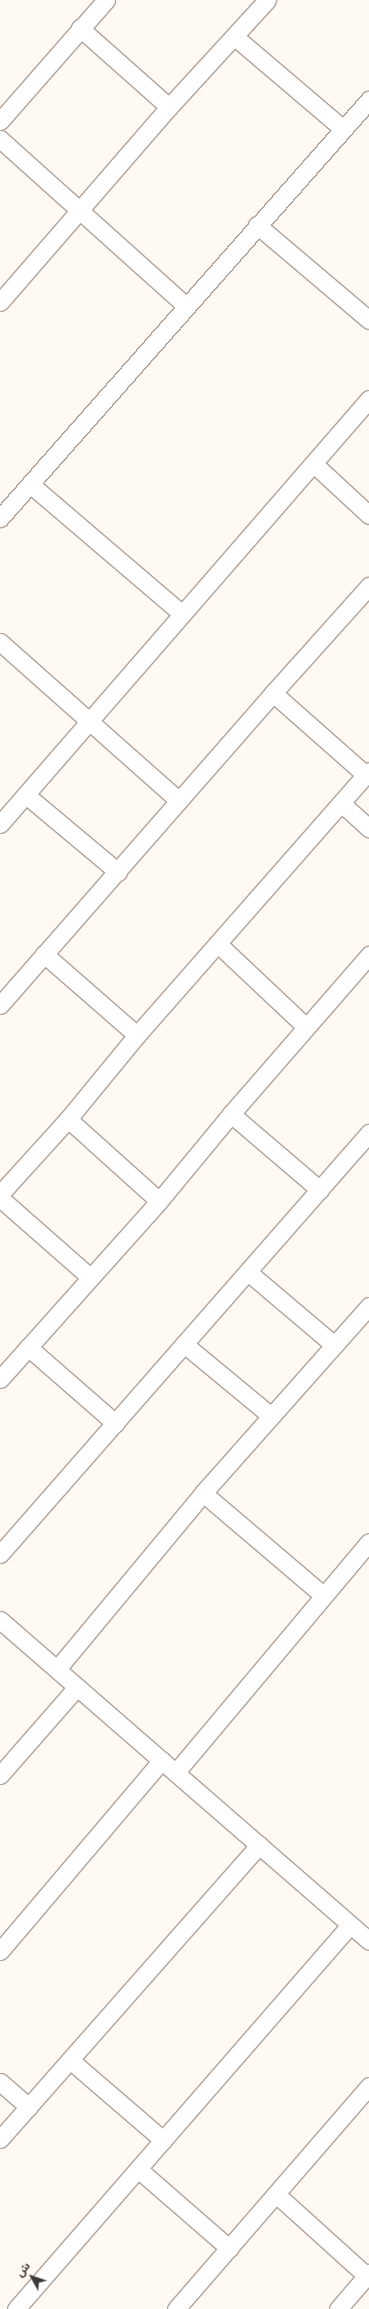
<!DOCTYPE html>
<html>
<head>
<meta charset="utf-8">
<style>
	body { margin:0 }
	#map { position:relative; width:369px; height:2309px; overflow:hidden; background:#fff8f3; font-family:"Playfair Display","Noto Sans Arabic",serif }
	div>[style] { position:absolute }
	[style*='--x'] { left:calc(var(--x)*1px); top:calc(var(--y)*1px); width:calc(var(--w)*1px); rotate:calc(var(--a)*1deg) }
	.roads { filter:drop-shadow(1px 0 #b0a59d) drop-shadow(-1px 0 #b0a59d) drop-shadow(0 1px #b0a59d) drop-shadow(0 -1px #b0a59d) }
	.street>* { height:17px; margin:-8.5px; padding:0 8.5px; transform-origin:8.5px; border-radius:8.5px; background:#fff }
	span { translate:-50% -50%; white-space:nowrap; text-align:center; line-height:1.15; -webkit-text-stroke:3.5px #fff8f3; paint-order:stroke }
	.north { position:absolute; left:12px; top:2257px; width:40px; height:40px; -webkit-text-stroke:3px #fff8f3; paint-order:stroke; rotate:310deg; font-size:11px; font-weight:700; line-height:16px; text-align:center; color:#3e3a37 }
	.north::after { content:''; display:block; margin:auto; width:14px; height:18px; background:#3e3a37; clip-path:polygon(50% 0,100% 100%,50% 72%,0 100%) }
</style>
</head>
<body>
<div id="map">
	<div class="roads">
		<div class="street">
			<i style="--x:80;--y:28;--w:119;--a:41.6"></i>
			<i style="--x:235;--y:37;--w:142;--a:40.4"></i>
			<i style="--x:0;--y:121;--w:161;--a:-48.8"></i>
			<i style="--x:0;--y:139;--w:250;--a:41.9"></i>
			<i style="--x:257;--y:225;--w:147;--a:40.3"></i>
			<i style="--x:0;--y:302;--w:258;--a:-49.1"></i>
			<i style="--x:169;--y:107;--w:145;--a:-47.5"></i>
			<i style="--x:314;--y:464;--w:75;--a:42.8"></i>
			<i style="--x:30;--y:484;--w:200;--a:40.5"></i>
			<i style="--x:0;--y:518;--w:558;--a:-48.56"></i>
			<i style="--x:0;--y:642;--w:239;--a:41.6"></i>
			<i style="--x:273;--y:693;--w:124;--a:41.4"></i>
			<i style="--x:26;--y:795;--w:120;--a:39.9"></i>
			<i style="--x:341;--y:803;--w:38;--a:42"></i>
			<i style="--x:0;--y:824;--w:563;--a:-49.03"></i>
			<i style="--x:218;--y:944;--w:121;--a:43.3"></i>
			<i style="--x:44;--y:954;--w:123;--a:41.1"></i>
			<i style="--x:0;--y:1005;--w:415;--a:-48.8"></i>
			<i style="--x:273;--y:693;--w:144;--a:-48.1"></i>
			<i style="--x:231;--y:1114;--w:117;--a:40.5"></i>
			<i style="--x:68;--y:1119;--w:122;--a:42"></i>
			<i style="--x:0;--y:1194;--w:101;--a:-47.8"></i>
			<i style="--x:68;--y:1119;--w:109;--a:-50.6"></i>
			<i style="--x:137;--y:1035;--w:351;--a:-48.7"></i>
			<i style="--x:0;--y:1198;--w:120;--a:41.3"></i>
			<i style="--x:248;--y:1272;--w:113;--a:40.3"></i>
			<i style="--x:184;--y:1344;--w:113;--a:39.6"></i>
			<i style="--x:28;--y:1347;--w:116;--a:41.1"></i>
			<i style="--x:0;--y:1379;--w:239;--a:-48.2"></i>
			<i style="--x:159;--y:1201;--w:113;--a:-50.4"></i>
			<i style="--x:231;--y:1114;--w:211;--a:-49"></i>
			<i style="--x:203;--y:1493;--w:157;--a:40.4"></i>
			<i style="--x:0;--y:1554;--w:560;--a:-48.77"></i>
			<i style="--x:0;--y:1620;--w:489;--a:41"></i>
			<i style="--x:57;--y:1669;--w:229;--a:-50.3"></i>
			<i style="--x:203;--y:1493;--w:250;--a:-48.4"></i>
			<i style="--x:176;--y:1772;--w:300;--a:-50"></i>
			<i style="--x:0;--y:1775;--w:117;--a:-48.8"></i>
			<i style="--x:0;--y:1951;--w:250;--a:-49.7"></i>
			<i style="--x:70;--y:2060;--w:123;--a:40.7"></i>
			<i style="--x:0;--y:2082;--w:38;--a:41"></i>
			<i style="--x:0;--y:2139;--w:392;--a:-48.6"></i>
			<i style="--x:138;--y:2169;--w:121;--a:41"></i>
			<i style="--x:276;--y:2194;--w:125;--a:42.1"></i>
			<i style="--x:16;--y:2309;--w:509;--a:-48.98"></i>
			<i style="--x:176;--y:2309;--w:295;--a:-49.1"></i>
			<i style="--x:338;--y:2309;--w:48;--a:-49.3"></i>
		</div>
	</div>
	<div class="north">ش</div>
</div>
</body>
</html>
